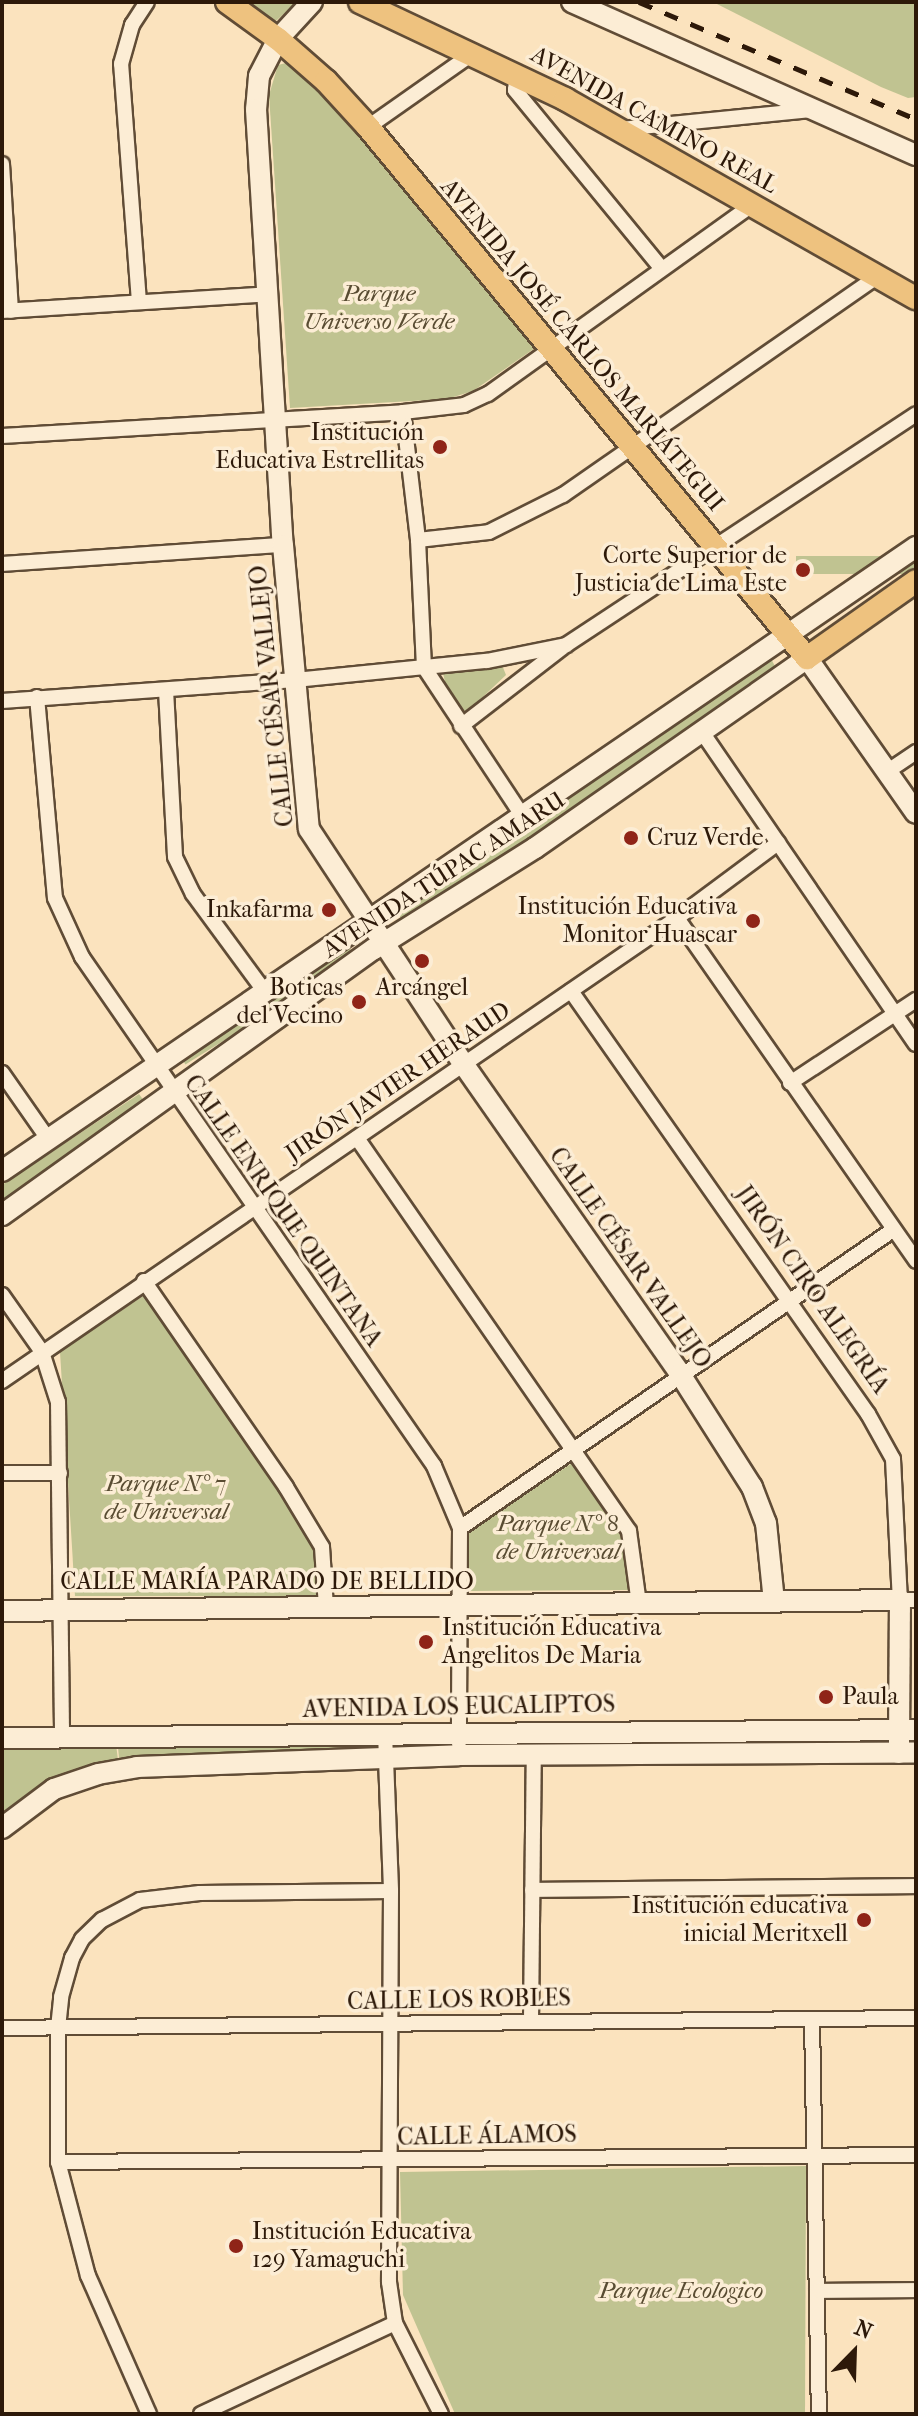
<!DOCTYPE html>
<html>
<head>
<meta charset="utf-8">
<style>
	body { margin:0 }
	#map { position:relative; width:918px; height:2416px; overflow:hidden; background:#fbe3be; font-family:"IM FELL French Canon",serif }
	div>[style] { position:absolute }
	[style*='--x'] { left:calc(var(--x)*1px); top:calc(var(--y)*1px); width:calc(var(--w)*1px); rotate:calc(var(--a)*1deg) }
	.green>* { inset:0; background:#c0c391; transform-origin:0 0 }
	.roads { filter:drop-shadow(2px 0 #604c36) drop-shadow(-2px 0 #604c36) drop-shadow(0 2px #604c36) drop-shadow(0 -2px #604c36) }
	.street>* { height:14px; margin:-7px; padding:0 7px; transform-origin:7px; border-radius:7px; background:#fcedd5 }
	.secondary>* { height:20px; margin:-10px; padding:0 10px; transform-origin:10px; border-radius:10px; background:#fcedd5 }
	.primary>* { height:22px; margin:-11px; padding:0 11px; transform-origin:11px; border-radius:11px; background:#eec27f }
	.rail>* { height:5px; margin-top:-2.5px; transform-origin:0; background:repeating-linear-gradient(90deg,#2d1909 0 14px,transparent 0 28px) }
	.dots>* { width:22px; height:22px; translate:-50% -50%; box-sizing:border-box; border:4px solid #fcedd5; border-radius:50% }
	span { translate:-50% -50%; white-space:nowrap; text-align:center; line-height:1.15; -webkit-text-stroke:7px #fcedd5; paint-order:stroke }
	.street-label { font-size:24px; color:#2d1909 }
	.park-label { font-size:24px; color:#594c32; font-style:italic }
	.poi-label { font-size:24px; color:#2d1909 }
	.right { translate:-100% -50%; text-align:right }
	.left { translate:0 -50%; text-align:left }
	.frame { position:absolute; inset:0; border:4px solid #2d1909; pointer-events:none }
	.north { position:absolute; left:814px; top:2312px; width:80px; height:80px; -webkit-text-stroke:6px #fcedd5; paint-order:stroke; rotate:23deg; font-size:22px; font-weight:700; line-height:32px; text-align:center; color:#2d1909 }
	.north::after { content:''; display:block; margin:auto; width:28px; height:36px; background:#2d1909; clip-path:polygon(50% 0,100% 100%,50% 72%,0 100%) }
</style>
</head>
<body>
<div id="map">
	<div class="green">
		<i style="clip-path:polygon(243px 2px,297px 2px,277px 20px,271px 21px)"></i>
		<i style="clip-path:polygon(713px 2px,916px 2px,916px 97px,908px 98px,881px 87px)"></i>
		<i style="clip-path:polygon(286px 63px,338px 110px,538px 346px,473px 391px,447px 399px,290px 408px,269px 95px,278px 65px)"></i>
		<i style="left:916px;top:556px;width:18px;height:120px;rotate:90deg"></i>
		<i style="clip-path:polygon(770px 657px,776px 668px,405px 926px,398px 913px)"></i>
		<i style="clip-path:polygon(502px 665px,506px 675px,468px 711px,461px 710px,445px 682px,443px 673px)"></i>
		<i style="left:349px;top:947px;width:13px;height:201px;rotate:58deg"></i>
		<i style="clip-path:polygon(139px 1094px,147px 1105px,2px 1206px,2px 1185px)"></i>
		<i style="clip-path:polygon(146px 1294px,321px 1556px,322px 1596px,75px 1596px,60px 1352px)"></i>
		<i style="clip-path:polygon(572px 1463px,624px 1541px,629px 1590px,470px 1591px,467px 1534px)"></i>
		<i style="clip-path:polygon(878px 1739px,878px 1744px,473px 1750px,473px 1743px)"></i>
		<i style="clip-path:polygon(116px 1744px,118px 1760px,69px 1773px,19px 1802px,2px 1818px,2px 1746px)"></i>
		<i style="clip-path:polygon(370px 1744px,370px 1751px,119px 1758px,118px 1747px)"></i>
		<i style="clip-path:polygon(806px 2166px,805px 2414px,455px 2414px,403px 2295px,400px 2172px)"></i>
	</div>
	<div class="roads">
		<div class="street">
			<i style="--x:517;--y:75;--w:15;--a:98"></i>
			<i style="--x:515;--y:90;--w:230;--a:50.6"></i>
			<i style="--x:368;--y:127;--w:127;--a:-35.1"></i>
			<i style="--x:621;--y:129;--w:191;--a:-5.7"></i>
			<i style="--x:2;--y:164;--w:147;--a:86.5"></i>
			<i style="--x:139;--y:302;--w:239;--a:-94.3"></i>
			<i style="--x:121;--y:64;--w:41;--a:-74.2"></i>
			<i style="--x:132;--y:25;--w:27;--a:-57"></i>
			<i style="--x:2;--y:311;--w:268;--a:-3.6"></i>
			<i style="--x:403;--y:412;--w:129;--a:83.3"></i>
			<i style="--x:418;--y:540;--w:127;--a:87.3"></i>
			<i style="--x:424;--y:667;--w:178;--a:56.5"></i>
			<i style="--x:2;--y:436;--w:402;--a:-3.4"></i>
			<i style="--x:403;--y:412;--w:61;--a:-6.5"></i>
			<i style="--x:464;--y:405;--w:26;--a:-25"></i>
			<i style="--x:488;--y:394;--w:326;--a:-35.6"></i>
			<i style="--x:418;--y:540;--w:71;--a:-6.4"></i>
			<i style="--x:489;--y:532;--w:83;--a:-26.6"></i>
			<i style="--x:563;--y:495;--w:385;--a:-34.8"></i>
			<i style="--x:2;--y:564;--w:282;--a:-3.9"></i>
			<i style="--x:166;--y:690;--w:167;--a:86.9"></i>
			<i style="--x:175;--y:857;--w:41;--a:64.1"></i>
			<i style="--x:193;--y:894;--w:122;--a:53.7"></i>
			<i style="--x:37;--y:697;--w:202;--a:84.9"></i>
			<i style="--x:55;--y:898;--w:65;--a:65.4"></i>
			<i style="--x:82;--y:957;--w:619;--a:55.33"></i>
			<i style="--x:434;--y:1466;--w:67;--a:67.2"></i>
			<i style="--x:460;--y:1528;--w:215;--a:90.3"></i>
			<i style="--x:2;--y:701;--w:294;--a:-4.1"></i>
			<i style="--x:295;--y:680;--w:193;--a:-5.7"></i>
			<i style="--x:487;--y:661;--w:81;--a:-11.4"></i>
			<i style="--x:566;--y:645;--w:419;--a:-33.4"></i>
			<i style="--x:461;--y:726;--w:128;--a:-37.7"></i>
			<i style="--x:702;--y:732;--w:378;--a:55.6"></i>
			<i style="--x:888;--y:771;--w:34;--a:-34"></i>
			<i style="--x:677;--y:918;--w:418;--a:55.1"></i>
			<i style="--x:571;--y:991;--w:517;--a:54.93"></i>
			<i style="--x:868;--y:1414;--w:51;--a:60.9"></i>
			<i style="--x:893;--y:1459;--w:141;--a:87.2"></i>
			<i style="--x:900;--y:1600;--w:16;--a:0"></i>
			<i style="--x:2;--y:1073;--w:80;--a:55.1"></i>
			<i style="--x:790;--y:1083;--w:151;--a:-33.4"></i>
			<i style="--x:357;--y:1138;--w:478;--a:55.3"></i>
			<i style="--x:629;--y:1531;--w:74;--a:82.2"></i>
			<i style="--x:144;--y:1281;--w:250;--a:55.4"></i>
			<i style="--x:286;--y:1487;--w:70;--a:59"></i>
			<i style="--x:322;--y:1547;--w:61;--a:86.2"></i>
			<i style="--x:2;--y:1295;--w:70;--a:54.9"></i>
			<i style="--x:42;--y:1352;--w:52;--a:72.3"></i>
			<i style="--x:58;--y:1402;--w:336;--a:89.3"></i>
			<i style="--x:2;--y:1381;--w:819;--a:-34.45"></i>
			<i style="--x:677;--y:918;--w:126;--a:-36.6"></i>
			<i style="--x:2;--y:1473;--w:58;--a:0"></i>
			<i style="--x:460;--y:1528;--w:526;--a:-34.54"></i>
			<i style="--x:385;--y:1733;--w:158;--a:87.8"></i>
			<i style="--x:391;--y:1891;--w:391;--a:90.3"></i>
			<i style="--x:389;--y:2282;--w:41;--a:81.7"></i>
			<i style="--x:395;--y:2323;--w:102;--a:63.2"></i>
			<i style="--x:532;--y:1890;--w:384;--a:-0.6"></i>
			<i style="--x:812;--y:2019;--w:395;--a:89"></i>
			<i style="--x:531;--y:2021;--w:266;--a:-89.4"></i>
			<i style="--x:2;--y:2028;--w:914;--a:-0.63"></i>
			<i style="--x:58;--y:2162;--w:858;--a:-0.47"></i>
			<i style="--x:817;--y:2291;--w:99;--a:-0.6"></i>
			<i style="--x:149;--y:2414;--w:151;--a:-113.8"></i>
			<i style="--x:88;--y:2276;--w:118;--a:-104.7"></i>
			<i style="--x:58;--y:2162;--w:134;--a:-90"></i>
			<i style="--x:58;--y:2028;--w:31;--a:-84"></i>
			<i style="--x:61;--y:1997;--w:41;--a:-74.2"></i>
			<i style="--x:72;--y:1958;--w:21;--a:-62"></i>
			<i style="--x:82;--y:1939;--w:28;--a:-44"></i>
			<i style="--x:102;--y:1920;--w:43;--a:-27.8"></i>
			<i style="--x:140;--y:1900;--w:60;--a:-6.7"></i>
			<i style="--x:200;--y:1893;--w:191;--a:-0.6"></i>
			<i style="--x:201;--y:2414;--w:214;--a:-25.1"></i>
		</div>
		<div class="secondary">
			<i style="--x:312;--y:2;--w:50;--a:132.6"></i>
			<i style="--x:278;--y:39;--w:42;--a:117.2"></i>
			<i style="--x:259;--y:76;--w:33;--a:95"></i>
			<i style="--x:256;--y:109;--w:437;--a:86.5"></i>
			<i style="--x:283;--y:545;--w:285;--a:84.8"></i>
			<i style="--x:309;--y:829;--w:282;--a:56.7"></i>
			<i style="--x:464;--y:1065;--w:377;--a:55"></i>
			<i style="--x:680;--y:1374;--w:134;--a:57.5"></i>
			<i style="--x:752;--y:1487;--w:39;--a:69"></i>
			<i style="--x:766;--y:1523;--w:79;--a:84.2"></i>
			<i style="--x:572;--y:2;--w:376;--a:24"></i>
			<i style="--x:2;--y:1171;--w:1107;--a:-34.32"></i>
			<i style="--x:2;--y:1215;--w:457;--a:-35.6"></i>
			<i style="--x:374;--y:949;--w:190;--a:-32.1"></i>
			<i style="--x:535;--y:848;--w:332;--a:-34.9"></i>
			<i style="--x:807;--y:658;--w:189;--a:54.9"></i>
			<i style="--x:2;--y:1611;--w:898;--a:-0.7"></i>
			<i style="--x:900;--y:1600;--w:153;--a:90.4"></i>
			<i style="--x:2;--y:1738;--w:914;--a:-0.5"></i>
			<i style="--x:2;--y:1828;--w:65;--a:-36.9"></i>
			<i style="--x:54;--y:1789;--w:46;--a:-18.8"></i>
			<i style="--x:98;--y:1774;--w:40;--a:-10"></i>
			<i style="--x:137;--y:1767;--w:322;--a:-2.1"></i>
			<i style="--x:459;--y:1755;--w:457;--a:-0.3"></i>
		</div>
		<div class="primary">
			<i style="--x:227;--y:2;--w:63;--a:36"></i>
			<i style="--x:278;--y:39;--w:64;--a:41.2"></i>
			<i style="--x:326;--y:81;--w:62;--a:47.6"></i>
			<i style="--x:368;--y:127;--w:689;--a:50.42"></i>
			<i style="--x:807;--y:658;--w:133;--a:-35.2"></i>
			<i style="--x:360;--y:2;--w:227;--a:25.3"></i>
			<i style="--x:565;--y:99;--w:403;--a:29.6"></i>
		</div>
	</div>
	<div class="rail">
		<i style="--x:639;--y:2;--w:301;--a:22.9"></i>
	</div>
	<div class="dots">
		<i style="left:440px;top:447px;background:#8f2418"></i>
		<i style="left:803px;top:570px;background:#8f2418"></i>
		<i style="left:631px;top:838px;background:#8f2418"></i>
		<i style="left:329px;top:910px;background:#8f2418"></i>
		<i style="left:753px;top:921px;background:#8f2418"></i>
		<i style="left:422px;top:961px;background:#8f2418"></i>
		<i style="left:359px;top:1002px;background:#8f2418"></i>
		<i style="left:426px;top:1642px;background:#8f2418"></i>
		<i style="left:826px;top:1697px;background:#8f2418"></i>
		<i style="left:864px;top:1920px;background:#8f2418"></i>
		<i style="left:236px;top:2246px;background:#8f2418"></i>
	</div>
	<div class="street-label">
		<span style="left:654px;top:120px;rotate:29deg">AVENIDA CAMINO REAL</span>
		<span style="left:582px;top:345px;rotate:50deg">AVENIDA JOSÉ CARLOS MARIÁTEGUI</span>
		<span style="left:272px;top:696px;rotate:-96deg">CALLE CÉSAR VALLEJO</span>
		<span style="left:444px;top:875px;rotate:-33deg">AVENIDA TÚPAC AMARU</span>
		<span style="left:398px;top:1082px;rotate:-34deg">JIRÓN JAVIER HERAUD</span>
		<span style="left:283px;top:1211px;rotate:55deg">CALLE ENRIQUE QUINTANA</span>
		<span style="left:630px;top:1258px;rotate:55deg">CALLE CÉSAR VALLEJO</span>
		<span style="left:812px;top:1290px;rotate:55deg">JIRÓN CIRO ALEGRÍA</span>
		<span style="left:267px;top:1582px">CALLE MARÍA PARADO DE BELLIDO</span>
		<span style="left:459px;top:1707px;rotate:-1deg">AVENIDA LOS EUCALIPTOS</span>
		<span style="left:459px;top:2000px;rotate:-1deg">CALLE LOS ROBLES</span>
		<span style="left:487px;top:2136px;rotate:-1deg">CALLE ÁLAMOS</span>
	</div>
	<div class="park-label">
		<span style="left:379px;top:308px">Parque<br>Universo Verde</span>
		<span style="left:166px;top:1498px">Parque Nº 7<br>de Universal</span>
		<span style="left:558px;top:1538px">Parque Nº 8<br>de Universal</span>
		<span style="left:681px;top:2291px">Parque Ecologico</span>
	</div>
	<div class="poi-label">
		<span class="right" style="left:424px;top:447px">Institución<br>Educativa Estrellitas</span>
		<span class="right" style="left:787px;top:570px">Corte Superior de<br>Justicia de Lima Este</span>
		<span class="left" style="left:647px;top:838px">Cruz Verde</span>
		<span class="right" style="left:737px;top:921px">Institución Educativa<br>Monitor Huascar</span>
		<span class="right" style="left:313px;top:910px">Inkafarma</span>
		<span class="right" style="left:343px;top:1002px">Boticas<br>del Vecino</span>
		<span style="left:422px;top:988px">Arcángel</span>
		<span class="left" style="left:442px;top:1642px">Institución Educativa<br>Angelitos De Maria</span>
		<span class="left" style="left:842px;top:1697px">Paula</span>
		<span class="right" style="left:848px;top:1920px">Institución educativa<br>inicial Meritxell</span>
		<span class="left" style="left:252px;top:2246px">Institución Educativa<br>129 Yamaguchi</span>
	</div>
	<div class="frame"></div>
	<div class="north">N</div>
</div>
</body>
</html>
